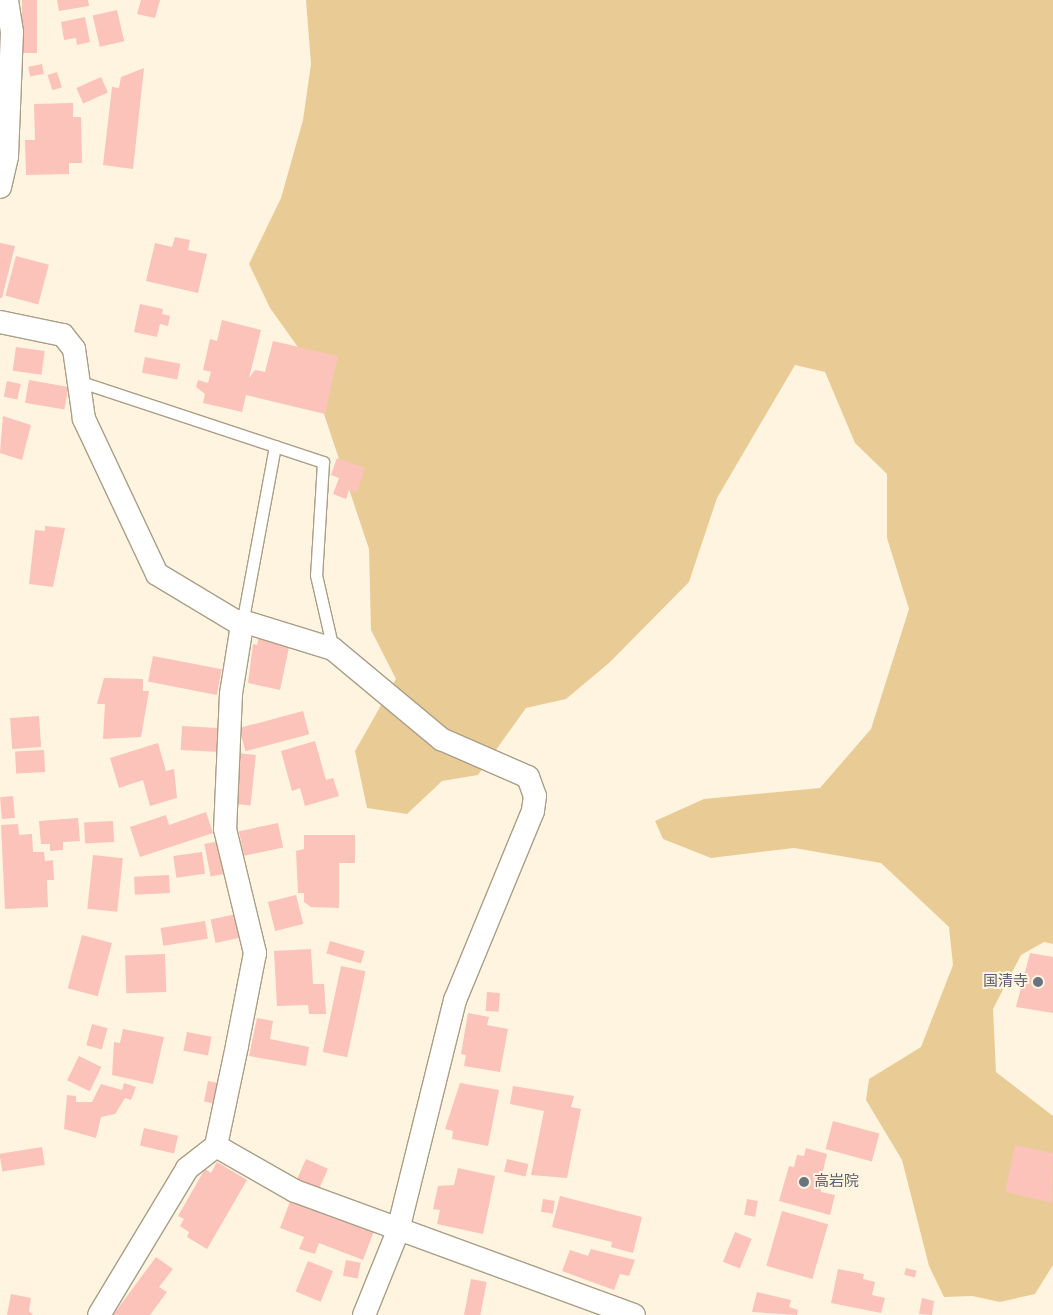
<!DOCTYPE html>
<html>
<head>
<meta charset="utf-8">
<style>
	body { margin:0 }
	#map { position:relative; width:1053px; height:1315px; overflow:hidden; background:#fff4e0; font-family:Karla,"Noto Sans JP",sans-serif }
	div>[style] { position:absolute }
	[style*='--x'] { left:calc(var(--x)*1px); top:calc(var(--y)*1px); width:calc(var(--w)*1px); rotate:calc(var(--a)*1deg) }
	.green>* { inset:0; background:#e9cc95 }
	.building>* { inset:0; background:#fbc3b9; transform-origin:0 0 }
	.roads { filter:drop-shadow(1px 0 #aa9e86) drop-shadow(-1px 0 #aa9e86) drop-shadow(0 1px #aa9e86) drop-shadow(0 -1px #aa9e86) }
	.lane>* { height:11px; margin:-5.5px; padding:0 5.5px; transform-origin:5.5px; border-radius:5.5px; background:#fff }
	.street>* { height:22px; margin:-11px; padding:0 11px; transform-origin:11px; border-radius:11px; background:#fff }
	.dots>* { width:14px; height:14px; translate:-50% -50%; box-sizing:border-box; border:2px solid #fff4e0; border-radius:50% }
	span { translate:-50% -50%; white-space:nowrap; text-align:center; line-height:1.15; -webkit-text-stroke:4px #fff4e0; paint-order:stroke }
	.worship-label { font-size:15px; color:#5b616d }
	.right { translate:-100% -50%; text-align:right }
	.left { translate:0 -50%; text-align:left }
</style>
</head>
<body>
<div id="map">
	<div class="green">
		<i style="clip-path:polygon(306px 0,1053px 0,1053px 944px,1044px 942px,1021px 955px,993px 1009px,996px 1072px,1053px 1116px,1053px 1265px,1035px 1294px,1000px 1302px,972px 1296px,944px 1297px,929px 1266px,902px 1160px,866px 1100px,869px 1079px,921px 1047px,953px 965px,949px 927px,881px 863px,794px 848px,711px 858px,663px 839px,655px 821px,704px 799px,820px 788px,871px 729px,909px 609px,887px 538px,887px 474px,855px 443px,825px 372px,795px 365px,717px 498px,689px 582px,609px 663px,566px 699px,526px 708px,478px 775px,442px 781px,407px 814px,367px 808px,355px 751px,396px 679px,371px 630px,369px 549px,305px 357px,270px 308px,249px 264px,281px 198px,303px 120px,311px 64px)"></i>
	</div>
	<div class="building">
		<i style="left:22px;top:0;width:15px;height:53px"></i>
		<i style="clip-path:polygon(57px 0,88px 0,89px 6px,59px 11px)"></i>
		<i style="clip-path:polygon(141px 0,160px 0,155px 18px,137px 14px)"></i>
		<i style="left:117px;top:10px;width:32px;height:25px;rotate:77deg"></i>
		<i style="clip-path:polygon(85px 17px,90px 42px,77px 45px,76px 38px,64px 40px,61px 22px)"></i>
		<i style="left:42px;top:64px;width:10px;height:14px;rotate:79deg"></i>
		<i style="clip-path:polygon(144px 68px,133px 169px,103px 165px,112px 87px,119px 88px,121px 77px)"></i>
		<i style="left:57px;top:72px;width:16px;height:10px;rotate:72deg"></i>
		<i style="left:101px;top:77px;width:17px;height:27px;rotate:66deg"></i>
		<i style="clip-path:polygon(73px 103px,73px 117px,81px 117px,82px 163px,69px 163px,69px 174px,26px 175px,25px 140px,35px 140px,34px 104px)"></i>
		<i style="clip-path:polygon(175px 237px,190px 240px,188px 250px,207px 254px,198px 293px,146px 281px,155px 243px,172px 247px)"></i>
		<i style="clip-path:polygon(0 243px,15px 246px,2px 298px,0 298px)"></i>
		<i style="left:16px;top:256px;width:34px;height:41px;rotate:15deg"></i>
		<i style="clip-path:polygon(140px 304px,163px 309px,162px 314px,170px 316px,168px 326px,160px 324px,157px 337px,134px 332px)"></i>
		<i style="clip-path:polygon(222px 320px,261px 330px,249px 378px,255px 370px,265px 372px,273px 341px,338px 356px,325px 414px,246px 395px,242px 412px,203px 403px,205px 394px,196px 387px,198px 380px,208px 383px,211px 372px,203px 370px,210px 339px,217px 341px)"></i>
		<i style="left:16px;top:347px;width:29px;height:24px;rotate:8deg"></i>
		<i style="left:145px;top:357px;width:36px;height:16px;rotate:11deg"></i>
		<i style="left:29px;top:380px;width:40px;height:23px;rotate:10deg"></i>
		<i style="left:7px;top:381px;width:14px;height:16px;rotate:12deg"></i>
		<i style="clip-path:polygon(3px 416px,31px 425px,22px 460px,0 453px)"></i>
		<i style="clip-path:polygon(337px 458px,365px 468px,357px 493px,349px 490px,346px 499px,333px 494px,339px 478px,331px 475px)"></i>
		<i style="clip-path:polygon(45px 526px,65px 528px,53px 587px,29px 584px,35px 530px,45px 531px)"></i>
		<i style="clip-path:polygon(259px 637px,290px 643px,280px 690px,248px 683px,253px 644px,257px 645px)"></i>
		<i style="left:153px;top:656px;width:70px;height:26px;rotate:11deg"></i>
		<i style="clip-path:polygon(104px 678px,143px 679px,143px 691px,149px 691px,141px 737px,103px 739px,105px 704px,97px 704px)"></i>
		<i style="left:303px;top:711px;width:24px;height:66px;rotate:75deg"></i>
		<i style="left:39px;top:716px;width:31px;height:29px;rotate:86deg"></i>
		<i style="left:182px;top:726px;width:36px;height:24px;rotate:3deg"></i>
		<i style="clip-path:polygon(315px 741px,326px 780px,333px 778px,339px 796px,305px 806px,300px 788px,292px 791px,281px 751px)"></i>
		<i style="clip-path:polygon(158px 743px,166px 771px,174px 769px,177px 798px,150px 806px,143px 780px,119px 788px,110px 758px)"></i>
		<i style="left:44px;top:750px;width:22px;height:29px;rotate:87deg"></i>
		<i style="left:238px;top:753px;width:18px;height:51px;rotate:6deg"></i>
		<i style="left:13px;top:796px;width:22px;height:13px;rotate:85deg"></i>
		<i style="clip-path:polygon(206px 812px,213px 833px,140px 857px,130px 827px,166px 815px,169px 825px)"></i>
		<i style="clip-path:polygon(78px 818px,80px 841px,63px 842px,63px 850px,50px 851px,50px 844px,41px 844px,39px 821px)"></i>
		<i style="left:113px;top:821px;width:21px;height:29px;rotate:87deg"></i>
		<i style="left:278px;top:823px;width:25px;height:40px;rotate:78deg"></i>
		<i style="clip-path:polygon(18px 824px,19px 835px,32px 834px,33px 852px,44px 852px,45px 861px,53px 860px,54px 880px,47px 880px,48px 907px,5px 909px,1px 825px)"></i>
		<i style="clip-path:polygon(304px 835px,355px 835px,355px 863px,339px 863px,339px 908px,311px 907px,304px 902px,304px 893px,298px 893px,296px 851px,304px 849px)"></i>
		<i style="left:220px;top:841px;width:33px;height:16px;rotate:79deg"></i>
		<i style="left:202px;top:852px;width:22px;height:29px;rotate:82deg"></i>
		<i style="left:93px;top:855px;width:30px;height:54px;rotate:6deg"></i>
		<i style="left:169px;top:875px;width:18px;height:35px;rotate:87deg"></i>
		<i style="left:296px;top:895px;width:30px;height:29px;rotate:76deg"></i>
		<i style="left:236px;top:914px;width:24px;height:26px;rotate:78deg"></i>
		<i style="left:205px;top:921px;width:18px;height:45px;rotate:81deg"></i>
		<i style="left:82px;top:935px;width:31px;height:55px;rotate:15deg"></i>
		<i style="left:330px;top:941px;width:36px;height:13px;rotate:16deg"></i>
		<i style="clip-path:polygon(311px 949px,313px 984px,324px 984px,326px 1014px,309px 1014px,308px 1005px,277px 1006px,274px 951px)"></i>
		<i style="clip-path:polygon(1030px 953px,1053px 957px,1053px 1013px,1016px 1007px)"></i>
		<i style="left:165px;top:954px;width:38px;height:40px;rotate:88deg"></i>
		<i style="left:341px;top:966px;width:25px;height:88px;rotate:12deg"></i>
		<i style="left:487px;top:992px;width:13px;height:19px;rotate:4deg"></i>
		<i style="clip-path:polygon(468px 1013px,489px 1017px,487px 1025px,508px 1029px,500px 1072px,464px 1066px,466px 1055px,461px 1054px)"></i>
		<i style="clip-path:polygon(257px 1018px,273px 1021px,270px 1039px,309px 1047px,306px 1066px,249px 1056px)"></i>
		<i style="left:92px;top:1024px;width:16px;height:22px;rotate:15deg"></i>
		<i style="clip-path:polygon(123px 1029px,164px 1037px,153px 1084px,112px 1075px,114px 1042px,120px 1043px)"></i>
		<i style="left:187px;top:1032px;width:25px;height:19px;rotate:11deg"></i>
		<i style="left:79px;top:1056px;width:25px;height:27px;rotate:26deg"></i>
		<i style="left:208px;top:1081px;width:10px;height:21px;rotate:11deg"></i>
		<i style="clip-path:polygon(124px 1083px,136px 1087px,131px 1100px,125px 1098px,115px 1114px,101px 1117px,96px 1138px,64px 1129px,67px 1095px,76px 1096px,76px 1102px,92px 1102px,101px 1084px,122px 1090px)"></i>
		<i style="clip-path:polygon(460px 1083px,499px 1090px,488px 1146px,452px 1139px,453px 1131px,445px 1129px)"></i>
		<i style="clip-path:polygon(513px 1086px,574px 1096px,571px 1107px,581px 1109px,567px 1178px,531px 1175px,544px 1111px,510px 1104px)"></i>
		<i style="left:833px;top:1121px;width:48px;height:29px;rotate:15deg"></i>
		<i style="left:144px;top:1128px;width:35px;height:18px;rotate:13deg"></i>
		<i style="clip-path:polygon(1015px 1145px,1053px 1153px,1052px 1203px,1005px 1192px)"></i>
		<i style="left:42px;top:1147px;width:18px;height:43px;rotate:81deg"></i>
		<i style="clip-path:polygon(806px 1148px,827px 1154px,820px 1183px,821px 1192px,835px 1195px,830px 1215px,779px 1201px,789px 1166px,794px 1167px,797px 1155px,804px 1156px)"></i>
		<i style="left:306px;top:1159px;width:24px;height:24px;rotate:24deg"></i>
		<i style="left:507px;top:1159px;width:22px;height:13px;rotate:13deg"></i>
		<i style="clip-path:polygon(217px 1162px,247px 1180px,207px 1249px,187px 1237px,189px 1232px,180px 1226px,184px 1219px,178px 1216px,205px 1169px,211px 1173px)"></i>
		<i style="clip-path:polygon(458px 1168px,495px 1176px,483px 1234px,437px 1224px,440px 1210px,433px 1209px,438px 1186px,454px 1185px)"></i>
		<i style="clip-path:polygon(560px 1196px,642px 1217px,633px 1253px,611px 1247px,612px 1242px,552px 1227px)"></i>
		<i style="clip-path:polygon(291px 1199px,374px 1231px,363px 1260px,319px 1243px,315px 1254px,299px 1249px,304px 1237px,280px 1228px)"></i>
		<i style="left:543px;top:1199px;width:12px;height:13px;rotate:9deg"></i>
		<i style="left:747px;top:1199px;width:11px;height:16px;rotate:10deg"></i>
		<i style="left:782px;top:1211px;width:48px;height:57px;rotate:16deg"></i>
		<i style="left:735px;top:1232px;width:18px;height:32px;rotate:22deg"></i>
		<i style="clip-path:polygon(591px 1249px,635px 1260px,629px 1276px,620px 1274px,614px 1290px,562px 1271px,570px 1250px,588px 1256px)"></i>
		<i style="clip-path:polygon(156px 1257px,173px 1269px,159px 1287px,167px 1292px,150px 1315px,113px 1315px)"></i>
		<i style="left:346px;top:1260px;width:15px;height:16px;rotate:11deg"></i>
		<i style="left:308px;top:1261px;width:27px;height:33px;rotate:22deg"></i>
		<i style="left:906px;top:1268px;width:11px;height:7px;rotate:15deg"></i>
		<i style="clip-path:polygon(838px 1269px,864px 1274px,863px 1279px,875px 1282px,872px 1295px,885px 1298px,881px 1313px,831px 1303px)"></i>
		<i style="left:471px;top:1279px;width:16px;height:37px;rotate:11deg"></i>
		<i style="clip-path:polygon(757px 1292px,791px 1300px,789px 1307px,798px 1310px,797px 1315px,752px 1312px)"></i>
		<i style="clip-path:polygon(11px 1294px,31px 1298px,29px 1311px,33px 1315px,7px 1315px)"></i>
		<i style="clip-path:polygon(922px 1298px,934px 1301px,932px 1315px,919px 1314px)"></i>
	</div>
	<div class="roads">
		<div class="lane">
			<i style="--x:81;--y:382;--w:255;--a:18.3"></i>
			<i style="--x:323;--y:462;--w:113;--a:93.5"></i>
			<i style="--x:316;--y:575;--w:76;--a:77.1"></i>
			<i style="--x:242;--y:624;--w:181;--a:-79.5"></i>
		</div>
		<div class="street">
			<i style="--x:0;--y:187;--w:32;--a:-77"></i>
			<i style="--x:7;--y:156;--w:124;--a:-87.7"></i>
			<i style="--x:12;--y:32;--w:32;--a:-99"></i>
			<i style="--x:0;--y:322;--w:64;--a:11.7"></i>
			<i style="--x:63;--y:335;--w:18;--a:52"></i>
			<i style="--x:74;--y:349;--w:71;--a:81.9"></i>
			<i style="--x:84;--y:419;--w:171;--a:64.8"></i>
			<i style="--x:157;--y:574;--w:99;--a:31"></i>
			<i style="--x:242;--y:625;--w:70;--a:99.1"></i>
			<i style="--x:231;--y:694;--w:135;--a:92.5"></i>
			<i style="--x:225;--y:829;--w:128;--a:76.4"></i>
			<i style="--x:255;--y:953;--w:95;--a:101"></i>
			<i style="--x:237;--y:1046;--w:102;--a:101.9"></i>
			<i style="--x:216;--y:1146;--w:37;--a:142"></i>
			<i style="--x:187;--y:1169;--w:170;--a:121.1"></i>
			<i style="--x:242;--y:621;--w:95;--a:17.1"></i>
			<i style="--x:333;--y:649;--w:141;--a:39.8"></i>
			<i style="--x:441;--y:739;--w:95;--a:23.6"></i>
			<i style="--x:528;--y:777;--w:20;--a:70"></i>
			<i style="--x:535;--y:796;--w:15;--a:98"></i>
			<i style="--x:533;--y:811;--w:204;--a:112.4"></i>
			<i style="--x:455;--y:1000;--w:238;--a:103.9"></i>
			<i style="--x:398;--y:1231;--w:91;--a:112"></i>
			<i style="--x:216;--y:1146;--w:91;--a:29.7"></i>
			<i style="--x:295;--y:1191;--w:361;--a:20.1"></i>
		</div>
	</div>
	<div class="dots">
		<i style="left:1038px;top:982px;background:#6b7280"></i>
		<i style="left:804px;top:1182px;background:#6b7280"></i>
	</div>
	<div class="worship-label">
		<span class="right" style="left:1028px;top:982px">国清寺</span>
		<span class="left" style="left:814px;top:1182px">高岩院</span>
	</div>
</div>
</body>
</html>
